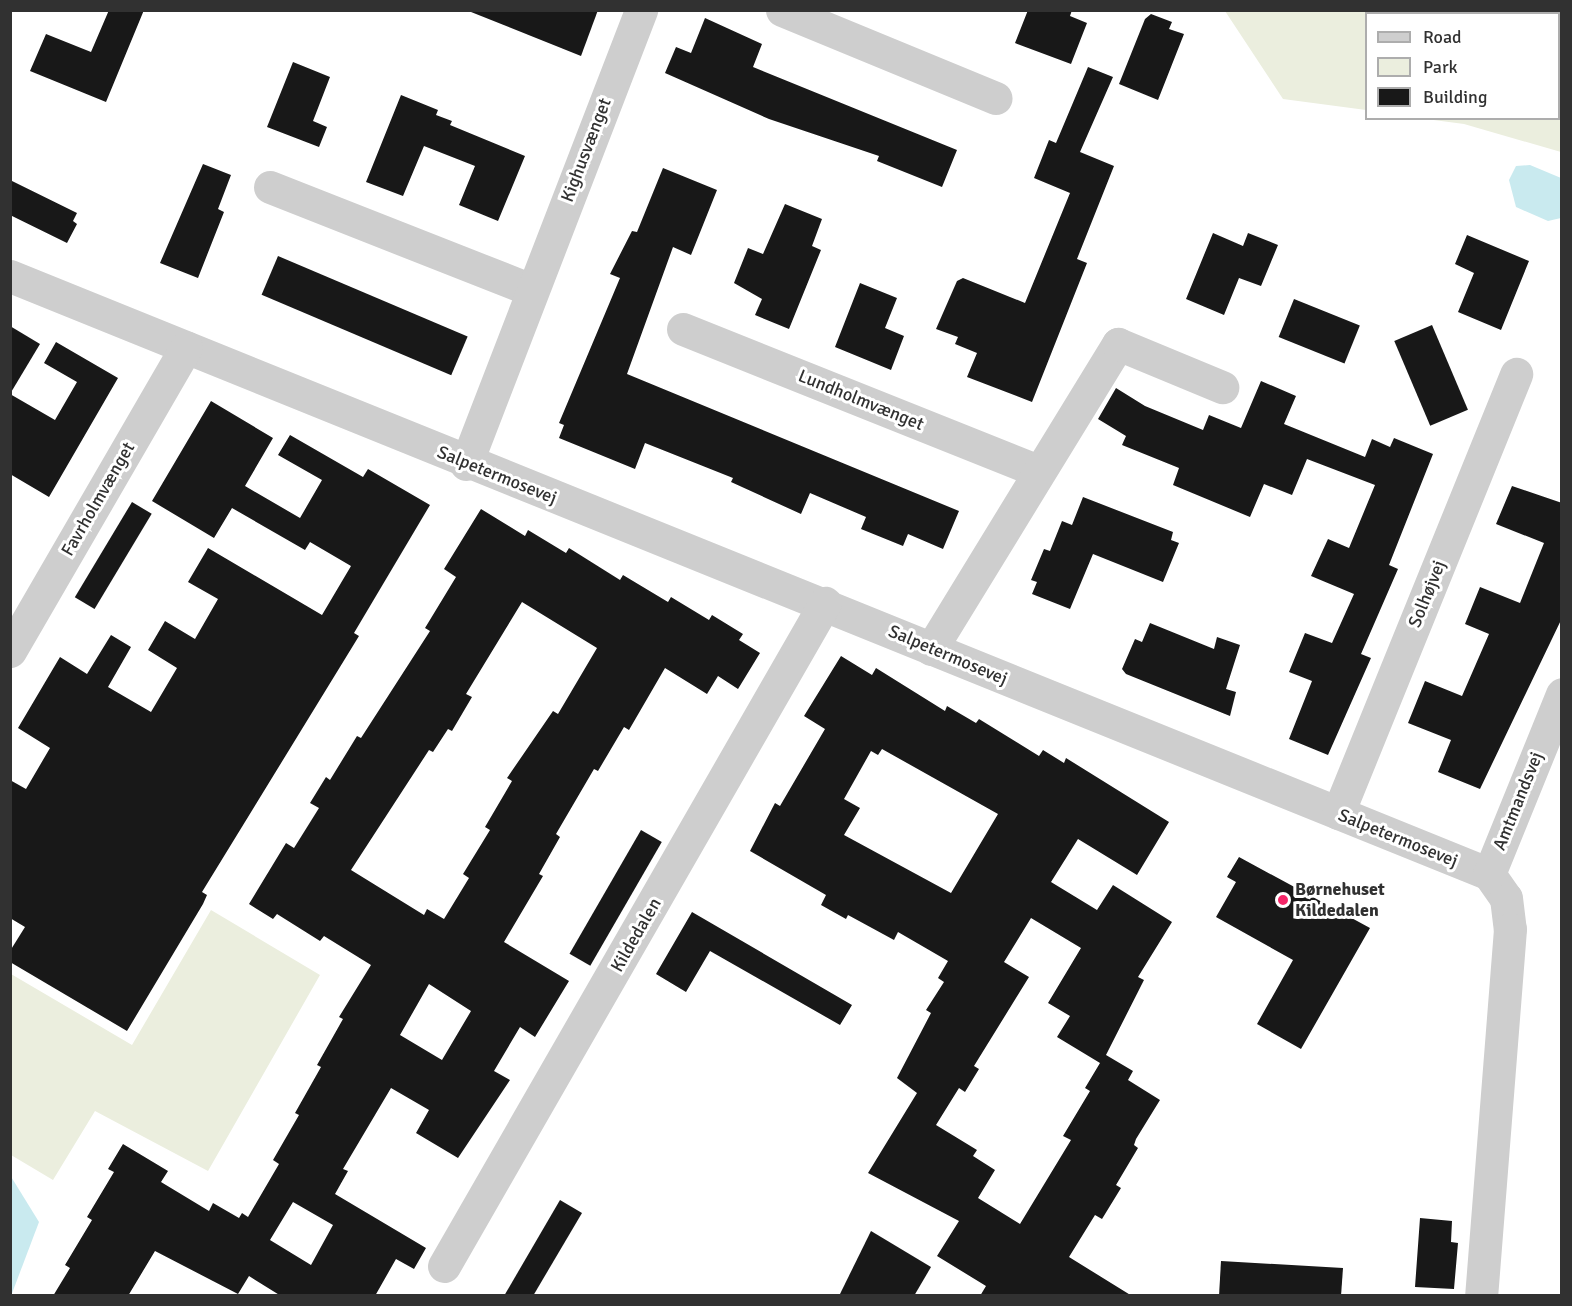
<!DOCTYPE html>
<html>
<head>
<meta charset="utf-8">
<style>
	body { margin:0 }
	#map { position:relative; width:1572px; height:1306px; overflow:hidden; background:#fff; font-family:Signika,sans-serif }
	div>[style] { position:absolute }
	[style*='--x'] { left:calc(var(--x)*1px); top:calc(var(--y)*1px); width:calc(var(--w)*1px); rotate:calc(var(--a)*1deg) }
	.green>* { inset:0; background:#ebeede }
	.water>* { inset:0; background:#c9eaef }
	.building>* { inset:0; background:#181818; transform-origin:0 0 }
	.street>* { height:33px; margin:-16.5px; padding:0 16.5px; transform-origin:16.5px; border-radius:16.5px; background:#cecece }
	.dots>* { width:16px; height:16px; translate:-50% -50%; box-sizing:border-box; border:3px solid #fff; border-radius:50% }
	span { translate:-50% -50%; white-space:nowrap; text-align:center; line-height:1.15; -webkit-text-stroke:6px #fff; paint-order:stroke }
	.street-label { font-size:18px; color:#313131 }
	.poi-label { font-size:18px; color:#313131; font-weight:700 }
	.left { translate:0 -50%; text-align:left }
	.frame { position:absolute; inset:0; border:12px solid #313131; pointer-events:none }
	.legend { position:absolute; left:1365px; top:12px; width:195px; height:108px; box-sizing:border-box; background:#fff; border:2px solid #adadad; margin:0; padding:8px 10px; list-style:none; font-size:18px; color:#313131 }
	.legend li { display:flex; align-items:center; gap:12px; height:30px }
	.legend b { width:30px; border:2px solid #adadad }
</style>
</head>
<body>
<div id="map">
	<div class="green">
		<i style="clip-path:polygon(1225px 11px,1561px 11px,1561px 152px,1464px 124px,1426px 119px,1558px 118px,1558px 14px,1366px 14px,1366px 110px,1283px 99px)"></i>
		<i style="clip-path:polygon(211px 910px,320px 975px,208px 1171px,95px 1111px,53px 1180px,11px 1155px,11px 974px,132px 1045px)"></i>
	</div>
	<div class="water">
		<i style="clip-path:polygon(1530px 165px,1561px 178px,1561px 218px,1548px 221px,1516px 207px,1509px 180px,1516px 166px)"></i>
		<i style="clip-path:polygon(10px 1175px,39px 1222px,11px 1296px,10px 1295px)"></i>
	</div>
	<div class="building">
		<i style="clip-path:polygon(109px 10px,144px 10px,106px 102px,30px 71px,46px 34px,91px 52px)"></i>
		<i style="clip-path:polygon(466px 10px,598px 10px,581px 56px)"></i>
		<i style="clip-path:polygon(1028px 10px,1072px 10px,1070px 16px,1087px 23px,1071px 64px,1015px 43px)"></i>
		<i style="clip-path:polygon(1151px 14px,1172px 22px,1169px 29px,1184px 34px,1158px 100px,1119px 84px,1145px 19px)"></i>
		<i style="clip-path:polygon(705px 18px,762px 44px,753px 67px,957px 150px,942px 187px,877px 161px,879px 156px,769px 119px,665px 73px,676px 47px,691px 53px)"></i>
		<i style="clip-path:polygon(293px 62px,330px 77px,313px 121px,327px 127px,319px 147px,267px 127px)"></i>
		<i style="clip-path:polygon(1088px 67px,1113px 77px,1080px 152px,1114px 166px,1077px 259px,1087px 263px,1032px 402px,967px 377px,977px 353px,955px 344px,958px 337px,936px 329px,957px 281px,963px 278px,1025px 303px,1070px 193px,1034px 178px,1049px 140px,1056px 143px)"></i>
		<i style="clip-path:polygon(401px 95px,438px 110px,436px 115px,452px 121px,450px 125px,525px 156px,498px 221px,459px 205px,475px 166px,424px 146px,403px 196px,366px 182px)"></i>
		<i style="clip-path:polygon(203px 164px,231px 175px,218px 209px,224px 212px,198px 278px,160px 263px)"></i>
		<i style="clip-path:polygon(663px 168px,717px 190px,691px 255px,673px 247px,627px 374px,959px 511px,943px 549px,908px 534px,903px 546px,861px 529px,866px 517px,810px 493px,801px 514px,731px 482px,733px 478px,645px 443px,635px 469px,559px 438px,564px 425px,559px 423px,620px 278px,610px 274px,632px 231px,637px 232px)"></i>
		<i style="clip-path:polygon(10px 180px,77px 213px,73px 221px,77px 224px,67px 243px,10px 215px)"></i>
		<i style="clip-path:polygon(785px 204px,822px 219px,812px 246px,821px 250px,789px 329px,755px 315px,762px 299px,734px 283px,748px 248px,763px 254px)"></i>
		<i style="clip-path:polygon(1213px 233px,1243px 246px,1248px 233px,1278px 245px,1261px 286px,1239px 278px,1224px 315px,1186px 299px)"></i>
		<i style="clip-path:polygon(1467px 235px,1529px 261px,1501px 330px,1458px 312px,1474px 273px,1455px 264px)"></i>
		<i style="left:278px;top:256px;width:206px;height:42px;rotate:23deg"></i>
		<i style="clip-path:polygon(860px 283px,897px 298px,885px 328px,904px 336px,891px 370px,835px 347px)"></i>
		<i style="left:1294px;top:299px;width:71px;height:41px;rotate:22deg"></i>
		<i style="left:1432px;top:325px;width:92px;height:41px;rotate:67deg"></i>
		<i style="clip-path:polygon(10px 326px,40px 344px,10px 394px)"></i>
		<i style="clip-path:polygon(56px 342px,118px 378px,49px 497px,10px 474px,10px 394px,55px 420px,77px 382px,44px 363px)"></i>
		<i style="clip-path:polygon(1261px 381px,1296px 396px,1284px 424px,1365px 457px,1372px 439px,1390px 447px,1394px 438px,1433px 454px,1389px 565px,1398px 569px,1361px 654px,1371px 658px,1328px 755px,1289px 739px,1312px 681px,1289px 672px,1305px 633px,1332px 643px,1354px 594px,1311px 576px,1328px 539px,1349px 548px,1375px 485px,1307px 459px,1292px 495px,1264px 484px,1250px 517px,1173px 485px,1179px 468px,1122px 445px,1126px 436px,1098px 419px,1116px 388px,1145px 406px,1203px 430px,1209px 415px,1241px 428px)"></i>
		<i style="clip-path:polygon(211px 401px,273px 438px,245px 486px,300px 518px,322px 480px,278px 455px,290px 435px,363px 477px,368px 469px,430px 505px,354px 633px,359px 636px,202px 892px,207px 895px,203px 904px,127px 1031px,10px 962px,10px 951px,25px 927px,10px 918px,10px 780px,26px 789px,50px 748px,18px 728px,60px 657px,87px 674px,111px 635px,131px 647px,108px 687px,151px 712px,177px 668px,148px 650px,165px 621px,195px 639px,218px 599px,188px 582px,208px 548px,322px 615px,351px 566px,310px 542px,305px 550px,232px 508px,214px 538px,152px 501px)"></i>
		<i style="clip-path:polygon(1512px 486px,1562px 503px,1562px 618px,1480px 789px,1438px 772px,1451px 740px,1408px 723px,1425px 681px,1462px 696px,1489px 634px,1465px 624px,1480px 587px,1520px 603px,1544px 543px,1496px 524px)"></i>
		<i style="clip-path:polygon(1083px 497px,1173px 532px,1171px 540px,1179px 543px,1163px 582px,1093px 554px,1070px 609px,1032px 594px,1037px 582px,1031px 580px,1044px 549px,1050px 551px,1062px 521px,1072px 525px)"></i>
		<i style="left:132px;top:502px;width:23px;height:111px;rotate:31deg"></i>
		<i style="clip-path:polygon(evenodd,481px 509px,525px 536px,528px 530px,566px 553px,569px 548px,620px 580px,623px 575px,668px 602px,671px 597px,709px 620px,712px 615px,743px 634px,739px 640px,760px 653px,738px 689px,718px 676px,707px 694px,665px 668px,629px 730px,624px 727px,598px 771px,594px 769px,556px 834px,560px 837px,539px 874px,543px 876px,504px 942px,569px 981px,535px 1037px,520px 1027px,494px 1071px,510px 1080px,458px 1158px,416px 1133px,429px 1110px,391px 1088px,343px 1169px,348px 1171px,335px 1194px,426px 1248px,414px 1269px,396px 1259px,375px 1296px,281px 1296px,249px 1276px,238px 1294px,155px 1251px,128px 1296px,53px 1296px,70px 1268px,65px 1265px,92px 1220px,87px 1217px,114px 1172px,108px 1169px,123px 1144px,168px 1171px,161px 1182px,209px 1211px,213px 1203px,239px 1218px,242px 1213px,248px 1217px,279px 1164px,273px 1160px,299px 1115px,295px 1113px,321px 1067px,317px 1065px,343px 1019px,339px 1017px,371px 965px,324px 936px,320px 941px,277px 914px,273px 919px,249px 904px,286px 843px,294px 848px,319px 808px,310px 803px,326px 777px,330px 780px,357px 736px,361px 738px,430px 631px,425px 628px,456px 577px,444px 569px,481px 509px,522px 602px,597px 648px,558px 714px,553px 711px,507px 778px,512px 781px,485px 827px,490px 830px,463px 874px,469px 878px,444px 919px,427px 909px,424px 915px,351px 870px,429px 750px,433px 752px,448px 729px,452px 731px,472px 697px,466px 694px,522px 602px,481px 509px,429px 984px,471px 1011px,442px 1060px,400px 1035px,429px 984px,481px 509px,293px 1202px,333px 1225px,311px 1265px,270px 1240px,293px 1202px)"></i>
		<i style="clip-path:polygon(1150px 623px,1214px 649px,1217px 637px,1240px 645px,1226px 689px,1236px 692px,1230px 716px,1126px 674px,1122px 669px,1135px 639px,1142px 642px)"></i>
		<i style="clip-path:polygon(evenodd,841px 656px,872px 675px,876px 668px,945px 711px,947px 706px,976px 723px,979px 719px,1039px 756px,1043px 750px,1064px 763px,1066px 758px,1169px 822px,1137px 875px,1078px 839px,1051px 882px,1097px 910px,1113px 885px,1172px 922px,1138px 977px,1144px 980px,1106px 1055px,1133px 1071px,1128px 1080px,1160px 1100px,1136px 1139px,1134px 1145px,1138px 1148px,1116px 1185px,1121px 1188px,1102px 1219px,1095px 1215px,1069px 1257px,1132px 1296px,980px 1296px,986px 1286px,937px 1256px,959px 1221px,868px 1173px,917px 1093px,897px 1078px,931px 1013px,926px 1010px,944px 982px,938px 978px,948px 961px,898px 932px,894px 940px,848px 915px,846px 919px,821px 905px,826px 895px,750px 851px,775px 803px,780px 806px,825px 729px,804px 716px,841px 656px,882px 749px,998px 814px,951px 893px,844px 835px,860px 808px,844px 799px,871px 751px,878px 755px,882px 749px,841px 656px,1031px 918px,1081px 948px,1048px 1003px,1070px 1016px,1057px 1037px,1100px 1063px,1085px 1088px,1090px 1091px,1063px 1136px,1071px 1140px,1020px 1224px,978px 1198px,995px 1170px,973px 1156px,977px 1150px,936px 1125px,959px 1088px,965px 1092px,979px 1069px,974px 1066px,1029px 977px,1004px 962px,1031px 918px)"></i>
		<i style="left:641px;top:830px;width:24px;height:143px;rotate:30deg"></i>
		<i style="clip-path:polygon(1239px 857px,1370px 928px,1301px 1049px,1257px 1024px,1293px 960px,1216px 917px,1236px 882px,1227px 877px)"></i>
		<i style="clip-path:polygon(692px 912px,852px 1005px,840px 1025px,710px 951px,686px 992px,656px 974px)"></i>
		<i style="clip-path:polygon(560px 1200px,582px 1213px,533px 1296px,504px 1296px)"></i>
		<i style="clip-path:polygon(1420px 1218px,1452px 1221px,1451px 1242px,1458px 1243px,1454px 1289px,1415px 1287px)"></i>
		<i style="clip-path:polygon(871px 1231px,931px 1267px,914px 1296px,839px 1296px)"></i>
		<i style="clip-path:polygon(1221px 1261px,1343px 1268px,1341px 1296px,1219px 1296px)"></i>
	</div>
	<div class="street">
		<i style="--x:782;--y:10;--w:231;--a:22.4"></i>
		<i style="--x:270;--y:187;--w:281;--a:21.5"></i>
		<i style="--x:10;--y:276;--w:1595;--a:22.01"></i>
		<i style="--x:1489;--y:874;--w:29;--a:55"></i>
		<i style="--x:1506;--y:898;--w:31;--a:83"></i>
		<i style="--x:1510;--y:929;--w:368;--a:94.5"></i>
		<i style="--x:683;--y:329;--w:382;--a:21.8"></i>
		<i style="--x:466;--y:464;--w:487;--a:-68.9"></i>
		<i style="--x:931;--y:649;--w:358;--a:-58.5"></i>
		<i style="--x:1118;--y:344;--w:113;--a:22.5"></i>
		<i style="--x:10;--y:651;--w:351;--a:-59.9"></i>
		<i style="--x:1338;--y:813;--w:474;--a:-67.9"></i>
		<i style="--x:1489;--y:874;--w:194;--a:-67.9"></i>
		<i style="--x:444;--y:1266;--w:765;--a:-60.12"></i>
	</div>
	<div class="dots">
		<i style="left:1283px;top:900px;background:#f42668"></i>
	</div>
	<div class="street-label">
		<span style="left:586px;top:150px;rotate:-69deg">Kighusvænget</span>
		<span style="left:861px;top:400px;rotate:22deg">Lundholmvænget</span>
		<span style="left:497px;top:475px;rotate:22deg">Salpetermosevej</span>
		<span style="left:98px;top:499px;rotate:-60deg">Favrholmvænget</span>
		<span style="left:1427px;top:594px;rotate:-68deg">Solhøjvej</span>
		<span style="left:948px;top:655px;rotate:23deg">Salpetermosevej</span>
		<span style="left:1518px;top:801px;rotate:-68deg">Amtmandsvej</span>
		<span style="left:1398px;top:838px;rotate:22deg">Salpetermosevej</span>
		<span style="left:636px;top:935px;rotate:-60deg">Kildedalen</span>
	</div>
	<div class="poi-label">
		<span class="left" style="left:1295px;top:900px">Børnehuset<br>Kildedalen</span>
	</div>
	<div class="frame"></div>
	<ul class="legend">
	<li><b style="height:8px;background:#cecece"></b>Road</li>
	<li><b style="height:16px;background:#ebeede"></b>Park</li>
	<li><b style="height:16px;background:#181818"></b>Building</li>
	</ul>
</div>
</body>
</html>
